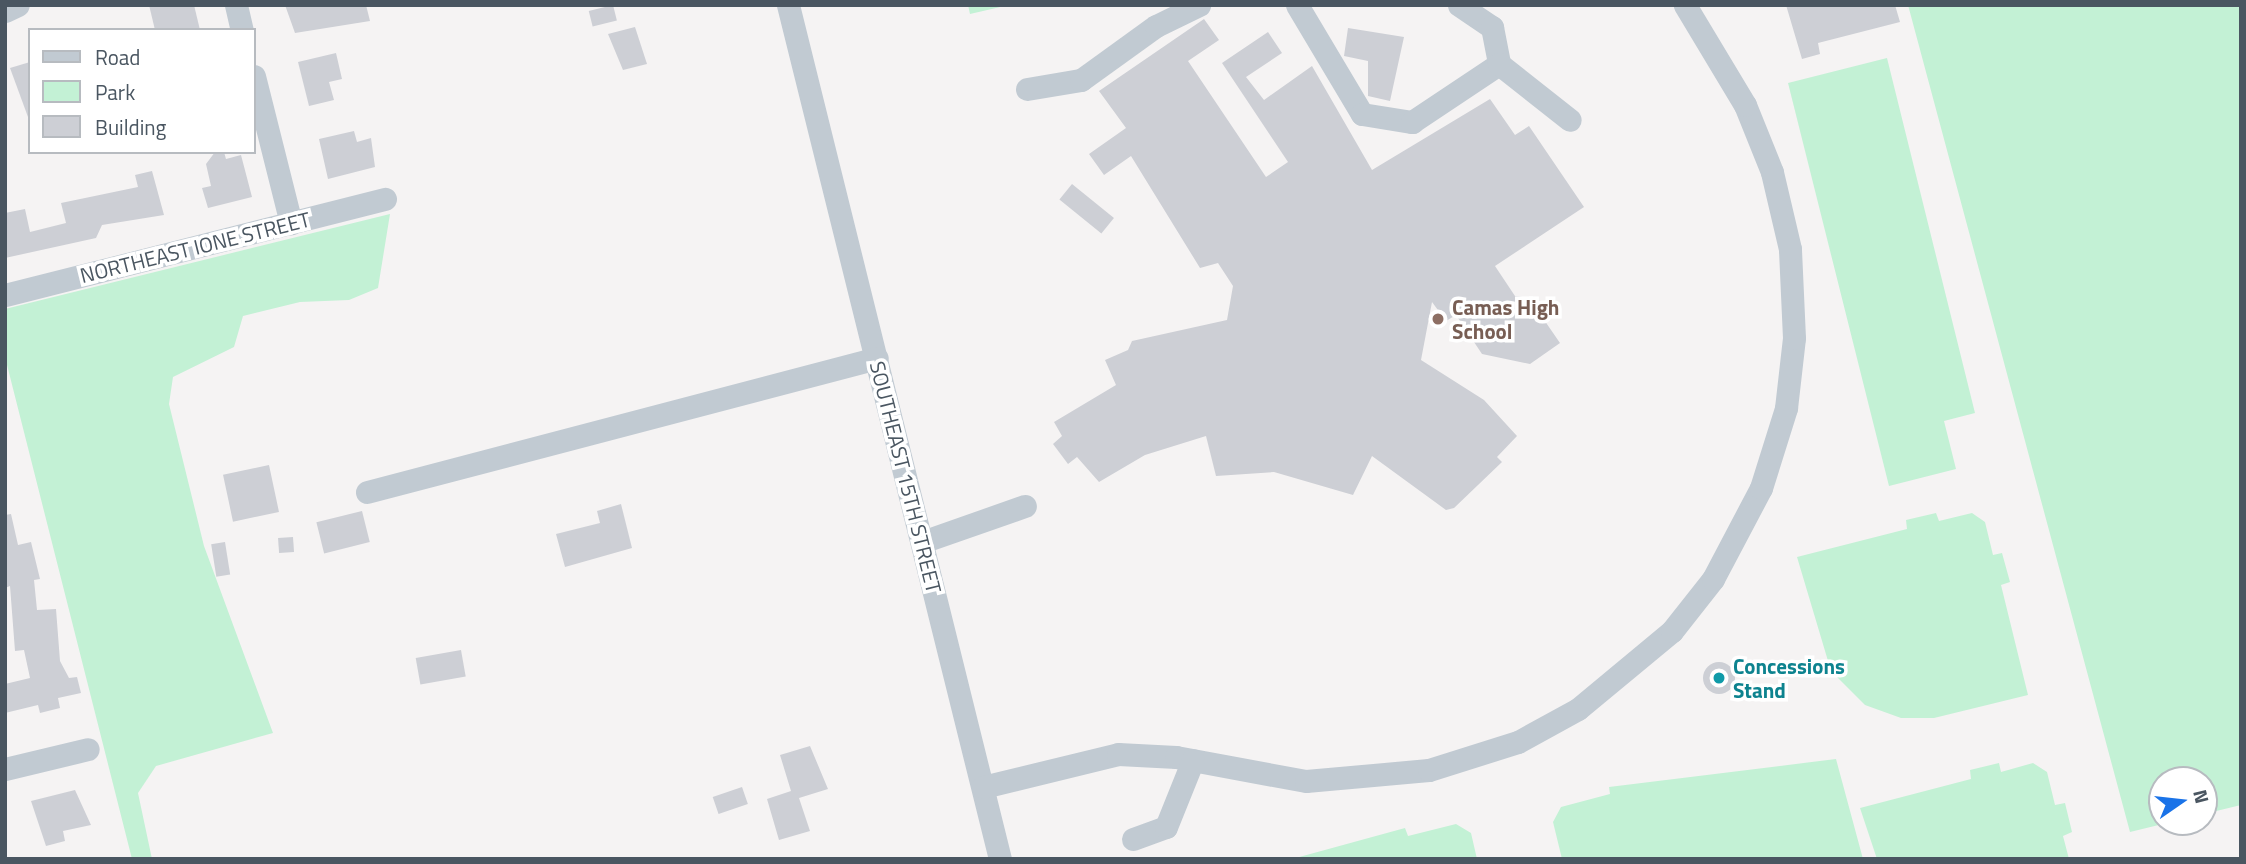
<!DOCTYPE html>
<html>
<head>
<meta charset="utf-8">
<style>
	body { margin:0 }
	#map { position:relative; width:2246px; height:864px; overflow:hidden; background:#f5f3f3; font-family:"Titillium Web",sans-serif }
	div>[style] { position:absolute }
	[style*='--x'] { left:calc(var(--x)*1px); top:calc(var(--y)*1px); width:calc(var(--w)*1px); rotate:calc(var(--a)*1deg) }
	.green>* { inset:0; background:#c3f1d5 }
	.building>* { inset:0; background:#cdcfd5; transform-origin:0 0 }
	.round { border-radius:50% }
	.minor>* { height:23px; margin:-11.5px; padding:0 11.5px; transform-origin:11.5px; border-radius:11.5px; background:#c1cad2 }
	.dots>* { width:19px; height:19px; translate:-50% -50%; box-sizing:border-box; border:4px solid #fff; border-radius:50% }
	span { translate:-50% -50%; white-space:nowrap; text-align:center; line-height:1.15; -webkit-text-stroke:7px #fff; paint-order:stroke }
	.street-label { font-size:21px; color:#4a5661 }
	.education-label { font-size:21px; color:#785e54; font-weight:700 }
	.left { translate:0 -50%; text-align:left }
	.culture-label { font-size:21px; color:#0d838f; font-weight:700 }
	.frame { position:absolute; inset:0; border:7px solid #4a5661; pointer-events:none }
	.legend { position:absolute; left:28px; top:28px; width:228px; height:126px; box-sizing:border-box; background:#fff; border:2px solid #b7bbc0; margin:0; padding:9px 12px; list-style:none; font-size:21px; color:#4a5661 }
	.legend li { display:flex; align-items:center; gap:14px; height:35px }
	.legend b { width:35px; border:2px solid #b7bbc0 }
	.north { position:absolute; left:2148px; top:766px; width:70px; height:70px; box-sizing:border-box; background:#fff; border:2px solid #b7bbc0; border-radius:50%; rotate:76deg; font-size:19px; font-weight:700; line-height:28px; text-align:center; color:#4a5661 }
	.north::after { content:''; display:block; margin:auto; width:24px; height:32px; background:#1a73e8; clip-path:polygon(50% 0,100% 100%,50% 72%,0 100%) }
</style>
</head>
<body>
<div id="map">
	<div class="green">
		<i style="clip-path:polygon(968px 5px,1009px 5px,970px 14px)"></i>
		<i style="clip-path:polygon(1908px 5px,2241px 5px,2241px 805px,2204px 814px,2204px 780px,2162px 780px,2162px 822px,2171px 822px,2130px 832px)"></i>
		<i style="clip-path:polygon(1887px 58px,1975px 413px,1944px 421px,1956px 469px,1889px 486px,1788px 83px)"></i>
		<i style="clip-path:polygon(390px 214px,378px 288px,349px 300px,300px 302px,243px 316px,234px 347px,173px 377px,169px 404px,204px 546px,273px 733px,156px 766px,138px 793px,152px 859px,132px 859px,5px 357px,5px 309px)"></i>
		<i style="clip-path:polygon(1936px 513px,1939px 521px,1972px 513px,1985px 522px,1993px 555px,2002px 553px,2010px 582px,2001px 585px,2028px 695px,1934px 718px,1901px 718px,1865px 705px,1831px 671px,1797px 557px,1907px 529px,1906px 520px)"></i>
		<i style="clip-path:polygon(1836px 759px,1863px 859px,1562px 859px,1553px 822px,1561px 807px,1610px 794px,1609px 787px)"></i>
		<i style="clip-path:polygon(1999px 763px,2001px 772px,2033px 763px,2047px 772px,2055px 805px,2065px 803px,2072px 832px,2063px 836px,2069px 859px,1877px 859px,1860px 808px,1971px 779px,1970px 770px)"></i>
		<i style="clip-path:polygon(1456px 824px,1471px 833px,1477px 859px,1292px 859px,1405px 828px,1408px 836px)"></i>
	</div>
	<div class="building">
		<i style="clip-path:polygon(149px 5px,194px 5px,200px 30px,155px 30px)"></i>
		<i style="clip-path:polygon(285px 5px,366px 5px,370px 21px,295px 33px)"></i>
		<i style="left:613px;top:5px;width:16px;height:25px;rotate:76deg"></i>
		<i style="clip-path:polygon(1786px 5px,1895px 5px,1900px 22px,1818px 43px,1820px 54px,1802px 59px)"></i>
		<i style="clip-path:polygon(1204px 19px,1219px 40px,1188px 61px,1266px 177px,1288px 162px,1222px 63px,1268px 32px,1282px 53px,1246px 77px,1264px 100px,1312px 66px,1372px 170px,1490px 99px,1515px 135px,1529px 126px,1584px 207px,1495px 266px,1515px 296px,1529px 298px,1560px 343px,1530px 364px,1482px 354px,1456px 315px,1446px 321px,1432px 302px,1421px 360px,1484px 400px,1517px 436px,1497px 457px,1502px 462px,1454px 508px,1446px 510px,1372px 456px,1353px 495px,1274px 472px,1216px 476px,1206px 436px,1145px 455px,1099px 482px,1077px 457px,1068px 464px,1053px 444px,1062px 436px,1054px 422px,1116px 385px,1105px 360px,1128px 350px,1132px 341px,1227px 320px,1233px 286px,1218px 263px,1200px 268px,1131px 156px,1104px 175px,1089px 154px,1126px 128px,1099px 91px)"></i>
		<i style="clip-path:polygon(635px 27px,647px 64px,623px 70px,608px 34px)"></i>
		<i style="clip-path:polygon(1348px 28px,1404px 37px,1390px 101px,1368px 96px,1368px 61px,1344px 56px)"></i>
		<i style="clip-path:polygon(336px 53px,342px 79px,329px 82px,334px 100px,309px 106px,298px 62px)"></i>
		<i style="clip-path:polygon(30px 62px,30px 116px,28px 117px,10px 68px)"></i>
		<i style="clip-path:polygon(354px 131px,357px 142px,371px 138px,375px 167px,328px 179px,319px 139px)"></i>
		<i style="clip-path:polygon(215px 152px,224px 152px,226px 159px,241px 155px,252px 197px,208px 208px,202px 188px,211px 186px,206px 164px)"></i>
		<i style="clip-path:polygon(152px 171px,164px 215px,102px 225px,96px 238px,5px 258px,5px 213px,25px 209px,30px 232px,66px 223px,61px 203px,138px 187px,135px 175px)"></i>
		<i style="left:1072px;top:184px;width:54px;height:20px;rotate:39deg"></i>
		<i style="left:269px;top:465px;width:48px;height:47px;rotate:78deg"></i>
		<i style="clip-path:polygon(621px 504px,632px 548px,565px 567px,556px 534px,600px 523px,597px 511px)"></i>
		<i style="left:362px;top:511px;width:32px;height:47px;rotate:76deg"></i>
		<i style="clip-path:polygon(11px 514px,18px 545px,31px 542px,40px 579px,34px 580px,37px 610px,56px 609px,60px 661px,69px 678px,77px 677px,81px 693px,58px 698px,60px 708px,40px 713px,38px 705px,5px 713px,5px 684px,30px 678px,24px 650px,15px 651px,10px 586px,5px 588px,5px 515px)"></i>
		<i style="left:293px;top:537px;width:15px;height:15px;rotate:86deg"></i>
		<i style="left:225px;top:542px;width:33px;height:14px;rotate:81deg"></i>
		<i style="left:461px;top:650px;width:27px;height:46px;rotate:80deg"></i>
		<i class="round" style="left:1703px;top:662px;width:32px;height:32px"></i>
		<i style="clip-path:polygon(810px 746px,828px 789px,799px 798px,810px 831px,779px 840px,767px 799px,791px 791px,780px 755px)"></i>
		<i style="left:742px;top:787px;width:18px;height:31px;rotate:71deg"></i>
		<i style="clip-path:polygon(75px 790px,91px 825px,63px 831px,65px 841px,46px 846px,31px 801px)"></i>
	</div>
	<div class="minor">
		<i style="--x:236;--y:5;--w:26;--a:77"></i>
		<i style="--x:788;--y:5;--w:880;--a:76.06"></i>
		<i style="--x:1297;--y:5;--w:127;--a:59.2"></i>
		<i style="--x:1362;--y:114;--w:51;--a:9.1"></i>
		<i style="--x:1412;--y:122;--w:105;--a:-33.7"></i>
		<i style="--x:1459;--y:5;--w:40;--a:34"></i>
		<i style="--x:1492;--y:27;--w:38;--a:79"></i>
		<i style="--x:5;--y:11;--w:14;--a:-25"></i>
		<i style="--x:1499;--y:64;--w:90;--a:38.3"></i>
		<i style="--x:254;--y:76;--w:152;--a:75.9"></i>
		<i style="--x:1027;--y:89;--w:55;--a:-9.5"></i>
		<i style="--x:1081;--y:80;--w:92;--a:-35.8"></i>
		<i style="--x:1156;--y:26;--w:48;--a:-26"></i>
		<i style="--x:5;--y:295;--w:392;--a:-14.2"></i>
		<i style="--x:367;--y:492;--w:527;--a:-14.72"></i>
		<i style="--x:922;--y:542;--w:109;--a:-19.3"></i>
		<i style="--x:5;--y:769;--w:85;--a:-13.5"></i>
		<i style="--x:983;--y:787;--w:139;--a:-13.7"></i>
		<i style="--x:1118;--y:754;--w:58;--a:3"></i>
		<i style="--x:1176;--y:757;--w:132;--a:10.5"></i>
		<i style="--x:1306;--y:781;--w:123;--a:-5.1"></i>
		<i style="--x:1429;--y:770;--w:93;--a:-17.5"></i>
		<i style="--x:1518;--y:742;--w:68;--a:-28.8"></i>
		<i style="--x:1578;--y:709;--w:122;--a:-39.7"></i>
		<i style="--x:1672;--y:631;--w:66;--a:-51.7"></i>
		<i style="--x:1713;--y:579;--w:103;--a:-62.2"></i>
		<i style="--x:1761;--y:488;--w:84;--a:-72.6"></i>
		<i style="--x:1786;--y:408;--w:70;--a:-83.5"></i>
		<i style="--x:1794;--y:338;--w:89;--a:-92.6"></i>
		<i style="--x:1790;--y:249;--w:79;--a:-103.2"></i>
		<i style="--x:1772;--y:172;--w:72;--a:-111.9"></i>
		<i style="--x:1745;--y:105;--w:117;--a:-121"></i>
		<i style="--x:1133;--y:839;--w:35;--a:-20"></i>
		<i style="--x:1166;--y:827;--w:72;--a:-68.1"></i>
	</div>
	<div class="dots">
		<i style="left:1438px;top:319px;background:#8d6e63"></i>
		<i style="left:1719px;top:678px;background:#0f9aa8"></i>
	</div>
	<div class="street-label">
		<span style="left:195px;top:247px;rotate:-14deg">NORTHEAST IONE STREET</span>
		<span style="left:906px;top:477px;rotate:76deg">SOUTHEAST 15TH STREET</span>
	</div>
	<div class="education-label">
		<span class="left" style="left:1452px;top:319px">Camas High<br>School</span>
	</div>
	<div class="culture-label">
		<span class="left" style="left:1733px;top:678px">Concessions<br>Stand</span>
	</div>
	<div class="frame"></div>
	<ul class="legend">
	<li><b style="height:9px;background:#c1cad2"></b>Road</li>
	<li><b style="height:19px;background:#c3f1d5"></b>Park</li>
	<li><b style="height:19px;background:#cdcfd5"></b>Building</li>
	</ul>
	<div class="north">N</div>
</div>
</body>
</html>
